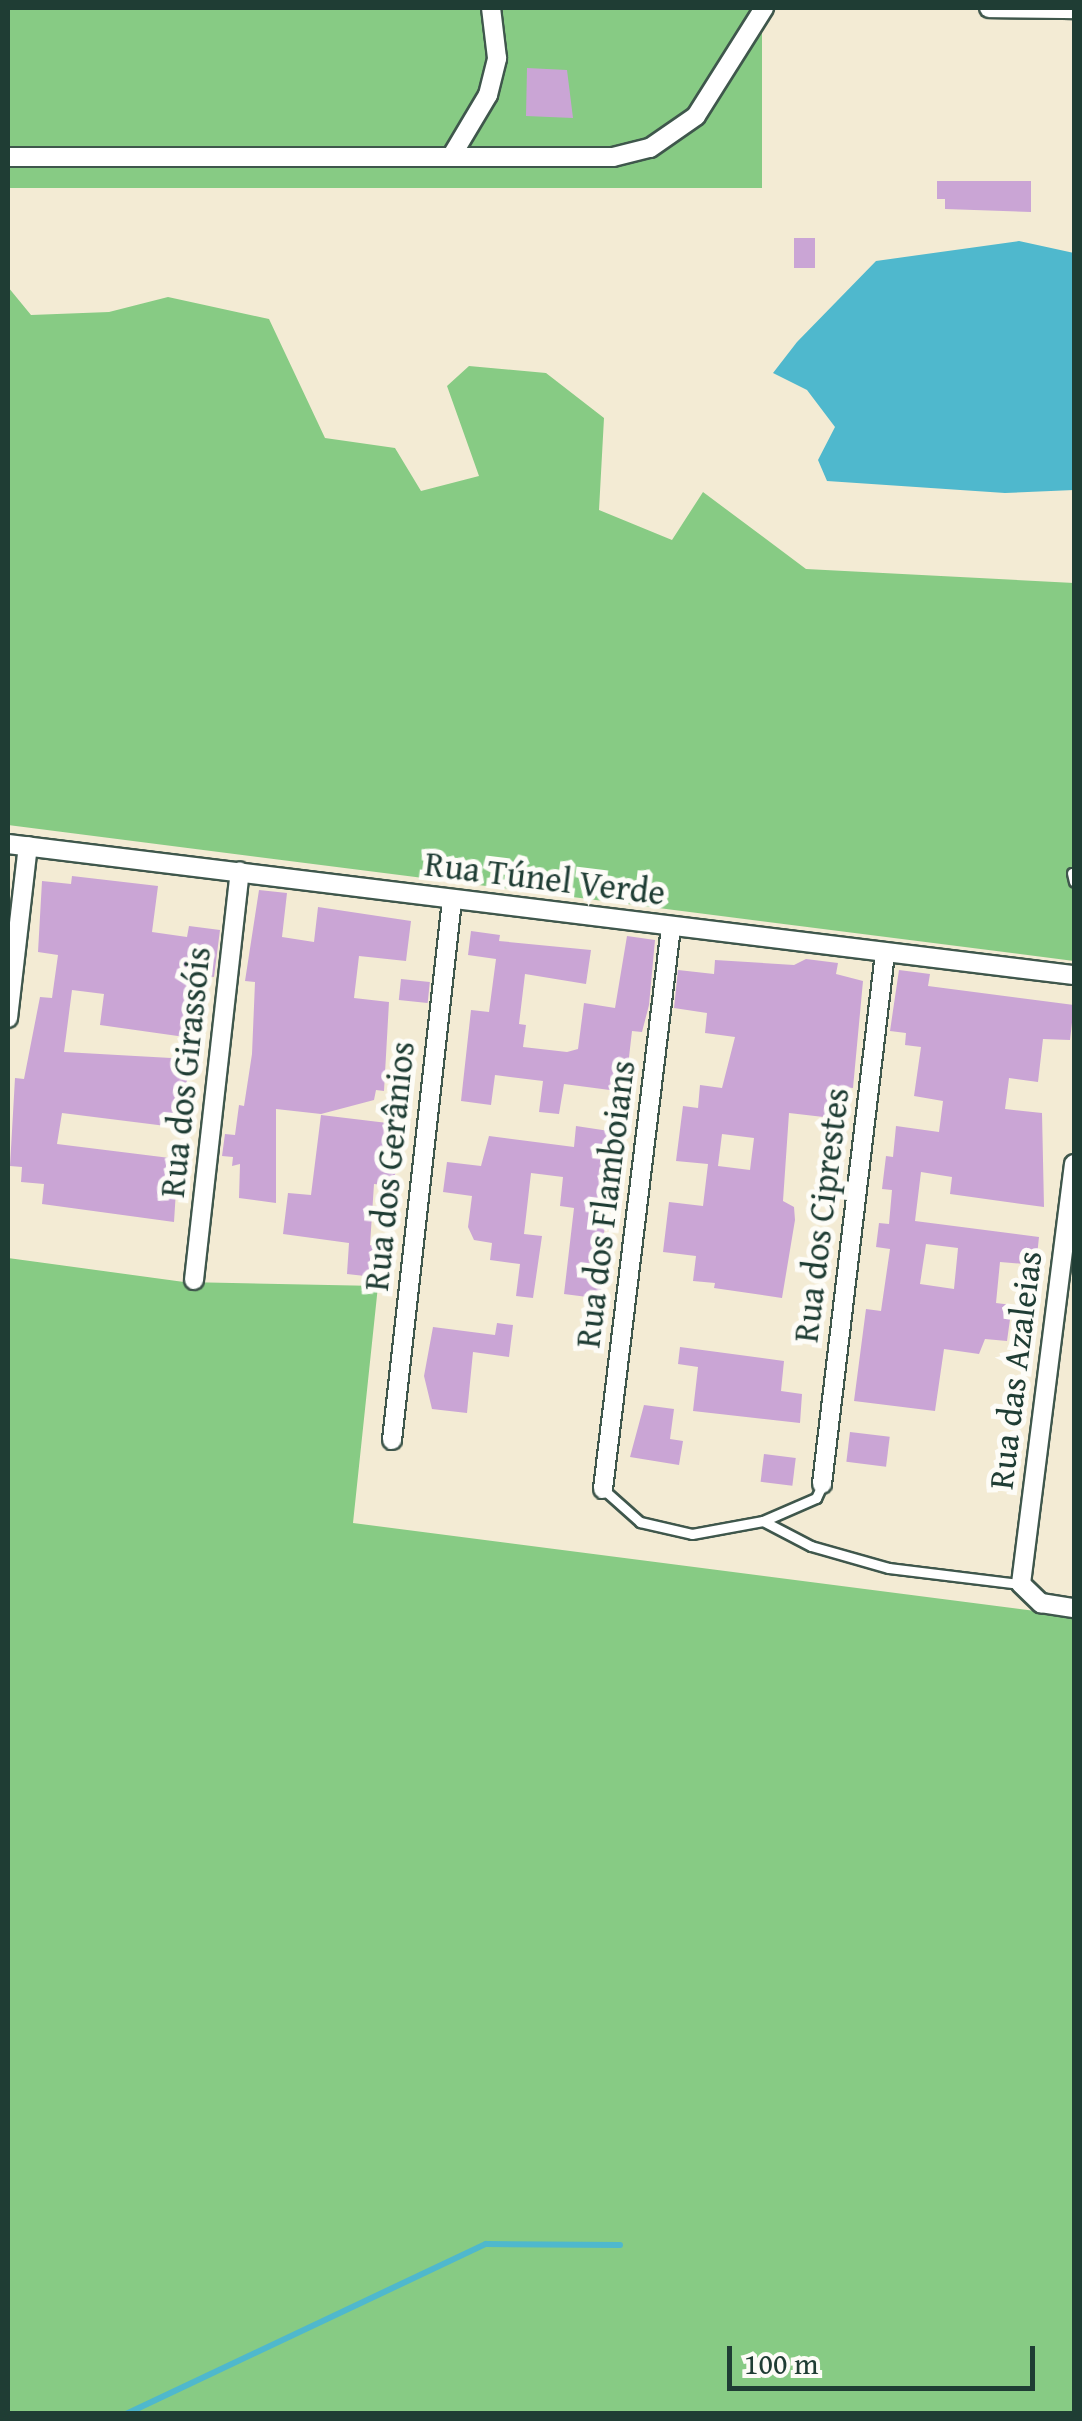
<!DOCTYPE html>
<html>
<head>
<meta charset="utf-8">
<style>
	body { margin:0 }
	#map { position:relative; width:1082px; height:2421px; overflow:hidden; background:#f3ebd4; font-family:"Gentium Book Plus",serif }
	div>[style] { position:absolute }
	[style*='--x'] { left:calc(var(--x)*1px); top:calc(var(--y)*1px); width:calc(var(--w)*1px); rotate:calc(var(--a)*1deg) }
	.green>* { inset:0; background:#87cb84; transform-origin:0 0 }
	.water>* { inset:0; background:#4fb8cd }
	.stream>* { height:6px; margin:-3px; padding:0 3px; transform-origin:3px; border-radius:3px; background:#4fb8cd }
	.building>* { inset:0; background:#caa5d5; transform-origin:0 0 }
	.roads { filter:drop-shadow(2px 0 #3f574c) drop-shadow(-2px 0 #3f574c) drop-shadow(0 2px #3f574c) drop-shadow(0 -2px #3f574c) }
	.lane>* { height:9px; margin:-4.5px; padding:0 4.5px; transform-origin:4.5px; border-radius:4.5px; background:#fff }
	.street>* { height:18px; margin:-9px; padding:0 9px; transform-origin:9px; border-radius:9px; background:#fff }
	span { translate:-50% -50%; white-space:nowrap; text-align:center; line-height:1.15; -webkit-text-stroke:10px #fdfcf7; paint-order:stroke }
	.street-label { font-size:35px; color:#1f3d34 }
	.frame { position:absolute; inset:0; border:10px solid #1f3d34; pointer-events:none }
	.scale { position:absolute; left:727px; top:2346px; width:308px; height:45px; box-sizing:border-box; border:5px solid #1f3d34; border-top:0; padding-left:12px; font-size:30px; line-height:35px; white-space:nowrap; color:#1f3d34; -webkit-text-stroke:8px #fdfcf7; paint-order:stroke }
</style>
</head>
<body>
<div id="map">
	<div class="green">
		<i style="left:8px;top:8px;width:754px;height:180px"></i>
		<i style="clip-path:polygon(8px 287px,31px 315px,109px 312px,168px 297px,269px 319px,325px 438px,395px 448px,421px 491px,479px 476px,447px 386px,469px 366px,546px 373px,604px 418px,599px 510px,672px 540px,703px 492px,806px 569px,1074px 583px,1074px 961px,8px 825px)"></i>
		<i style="clip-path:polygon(8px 1258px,184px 1282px,378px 1286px,353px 1523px,1074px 1616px,1074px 2413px,8px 2413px)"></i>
	</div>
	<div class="water">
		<i style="clip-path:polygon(1019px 241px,1074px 253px,1074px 490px,1005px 493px,827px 481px,818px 460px,835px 427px,807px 390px,773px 373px,797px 342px,876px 261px)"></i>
	</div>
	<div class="stream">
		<i style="--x:126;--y:2414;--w:398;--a:-25.3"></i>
		<i style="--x:486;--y:2244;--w:134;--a:0.4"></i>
	</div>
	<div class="building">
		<i style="clip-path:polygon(527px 68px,567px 70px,573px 118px,526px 116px)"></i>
		<i style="clip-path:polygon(937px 181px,1031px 181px,1031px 212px,945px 209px,945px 199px,937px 199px)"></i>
		<i style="left:794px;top:238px;width:21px;height:30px"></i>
		<i style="clip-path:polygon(72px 876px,158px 886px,152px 932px,187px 937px,189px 926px,220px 930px,214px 977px,198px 975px,192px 1038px,100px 1025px,104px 994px,72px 990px,64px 1052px,189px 1059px,182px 1128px,62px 1113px,57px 1144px,178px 1159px,174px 1222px,42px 1204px,44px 1184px,21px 1182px,22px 1167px,10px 1166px,15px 1078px,24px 1079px,40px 997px,52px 998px,58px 955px,38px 952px,42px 881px,71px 884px)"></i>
		<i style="clip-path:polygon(259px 890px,287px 893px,282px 937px,314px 942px,318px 907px,411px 921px,406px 961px,359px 956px,354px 998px,389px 1002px,384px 1091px,376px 1090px,374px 1100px,321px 1114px,276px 1109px,276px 1203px,239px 1198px,240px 1164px,232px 1166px,233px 1157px,222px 1156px,225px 1134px,235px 1135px,239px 1105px,244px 1106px,252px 1054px,255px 982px,245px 981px)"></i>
		<i style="clip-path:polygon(471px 931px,500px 935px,499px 941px,591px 950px,586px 984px,525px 974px,519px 1024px,526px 1025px,523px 1047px,567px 1052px,578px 1049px,584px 1003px,615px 1008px,627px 936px,655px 940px,649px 1005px,642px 1032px,632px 1031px,625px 1092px,564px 1084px,559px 1114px,539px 1112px,543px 1081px,495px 1075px,491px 1105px,461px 1101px,471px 1010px,489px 1012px,496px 959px,468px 955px)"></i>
		<i style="clip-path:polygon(evenodd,806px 959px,838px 963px,836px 974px,863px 981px,853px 1088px,844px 1087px,841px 1119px,789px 1113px,783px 1201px,794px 1207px,795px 1220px,782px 1298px,714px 1288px,715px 1283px,693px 1281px,696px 1256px,663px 1252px,669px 1202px,703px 1206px,708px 1164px,676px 1161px,683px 1106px,698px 1108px,700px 1085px,722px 1088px,735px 1037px,705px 1033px,707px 1013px,674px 1008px,678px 970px,714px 974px,715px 960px,794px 965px,806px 959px,722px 1134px,754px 1138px,750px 1170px,718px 1166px,722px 1134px)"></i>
		<i style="clip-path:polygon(evenodd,899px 970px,930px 974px,928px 986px,1074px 1005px,1070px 1040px,1043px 1039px,1038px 1082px,1009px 1078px,1005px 1109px,1042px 1113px,1044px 1207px,950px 1194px,952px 1177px,921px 1172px,915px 1221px,1039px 1237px,1036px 1265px,1000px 1262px,996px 1303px,1012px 1305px,1007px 1341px,985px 1339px,979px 1354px,944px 1349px,935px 1411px,854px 1401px,866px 1309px,881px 1311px,890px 1249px,876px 1247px,879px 1223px,889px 1224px,892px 1190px,882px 1189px,886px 1156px,893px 1157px,896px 1126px,939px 1132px,943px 1101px,914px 1096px,921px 1047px,905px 1045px,906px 1033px,890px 1031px,899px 970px,926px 1244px,958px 1248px,954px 1289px,920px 1284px,926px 1244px)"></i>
		<i style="left:401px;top:979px;width:29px;height:21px;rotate:6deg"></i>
		<i style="clip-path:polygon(321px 1115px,404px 1125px,393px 1186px,374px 1184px,370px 1245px,388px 1248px,383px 1278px,347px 1274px,349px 1243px,283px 1234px,288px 1193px,311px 1195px)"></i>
		<i style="clip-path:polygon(576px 1126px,609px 1131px,607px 1158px,613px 1159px,599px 1275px,603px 1299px,564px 1294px,574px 1208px,560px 1206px,563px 1177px,531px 1173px,524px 1234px,542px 1236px,533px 1298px,516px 1296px,520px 1264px,490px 1260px,492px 1243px,474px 1240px,468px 1227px,472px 1196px,443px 1192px,447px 1162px,481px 1166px,489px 1136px,574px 1147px)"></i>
		<i style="clip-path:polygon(497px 1323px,513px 1325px,509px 1357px,473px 1352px,467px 1413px,432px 1409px,424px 1376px,433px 1327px,495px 1335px)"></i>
		<i style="clip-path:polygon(680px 1347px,784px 1361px,781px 1391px,802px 1394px,800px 1423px,693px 1411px,698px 1367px,678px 1364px)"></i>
		<i style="clip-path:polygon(644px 1405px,674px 1409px,670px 1439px,683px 1441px,679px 1465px,630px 1457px)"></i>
		<i style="left:850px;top:1432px;width:40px;height:30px;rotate:7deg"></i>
		<i style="left:764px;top:1454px;width:32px;height:28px;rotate:7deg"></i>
	</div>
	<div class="roads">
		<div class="lane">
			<i style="--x:1072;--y:873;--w:9;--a:77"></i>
			<i style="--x:603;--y:1489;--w:50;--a:41.7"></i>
			<i style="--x:640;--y:1522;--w:53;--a:13"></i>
			<i style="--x:692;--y:1534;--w:72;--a:-10.4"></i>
			<i style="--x:763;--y:1521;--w:58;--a:-23.5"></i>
			<i style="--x:816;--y:1498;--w:14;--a:-65"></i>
			<i style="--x:763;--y:1521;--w:54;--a:27.5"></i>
			<i style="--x:811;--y:1546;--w:81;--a:15.8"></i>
			<i style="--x:889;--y:1568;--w:132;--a:7"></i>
		</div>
		<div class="street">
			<i style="--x:989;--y:8;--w:85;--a:0.7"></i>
			<i style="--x:8;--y:157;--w:605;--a:0"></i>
			<i style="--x:613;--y:157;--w:38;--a:-14"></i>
			<i style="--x:650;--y:148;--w:56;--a:-34.8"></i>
			<i style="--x:696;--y:116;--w:128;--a:-57.8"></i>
			<i style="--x:451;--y:157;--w:72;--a:-59.2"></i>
			<i style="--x:488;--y:95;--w:38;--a:-76"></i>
			<i style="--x:497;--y:58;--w:50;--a:-96.8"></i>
			<i style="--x:8;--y:844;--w:1074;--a:7.01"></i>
			<i style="--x:8;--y:1018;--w:173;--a:-83.4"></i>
			<i style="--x:1074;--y:1164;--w:423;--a:97.2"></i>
			<i style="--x:1021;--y:1584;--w:28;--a:44"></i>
			<i style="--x:1041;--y:1603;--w:33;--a:9"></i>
			<i style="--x:194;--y:1280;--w:411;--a:-83.6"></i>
			<i style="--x:392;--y:1440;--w:543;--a:-83.66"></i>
			<i style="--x:822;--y:1484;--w:535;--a:-83.23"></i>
			<i style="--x:603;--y:1489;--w:566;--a:-83.1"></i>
		</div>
	</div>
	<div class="street-label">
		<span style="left:545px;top:878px;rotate:7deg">Rua Túnel Verde</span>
		<span style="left:185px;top:1072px;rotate:-84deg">Rua dos Girassóis</span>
		<span style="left:389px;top:1166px;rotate:-84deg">Rua dos Gerânios</span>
		<span style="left:605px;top:1204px;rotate:-83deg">Rua dos Flamboians</span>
		<span style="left:821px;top:1215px;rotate:-83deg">Rua dos Ciprestes</span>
		<span style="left:1015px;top:1370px;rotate:-83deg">Rua das Azaleias</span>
	</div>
	<div class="frame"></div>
	<div class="scale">100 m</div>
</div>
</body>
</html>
